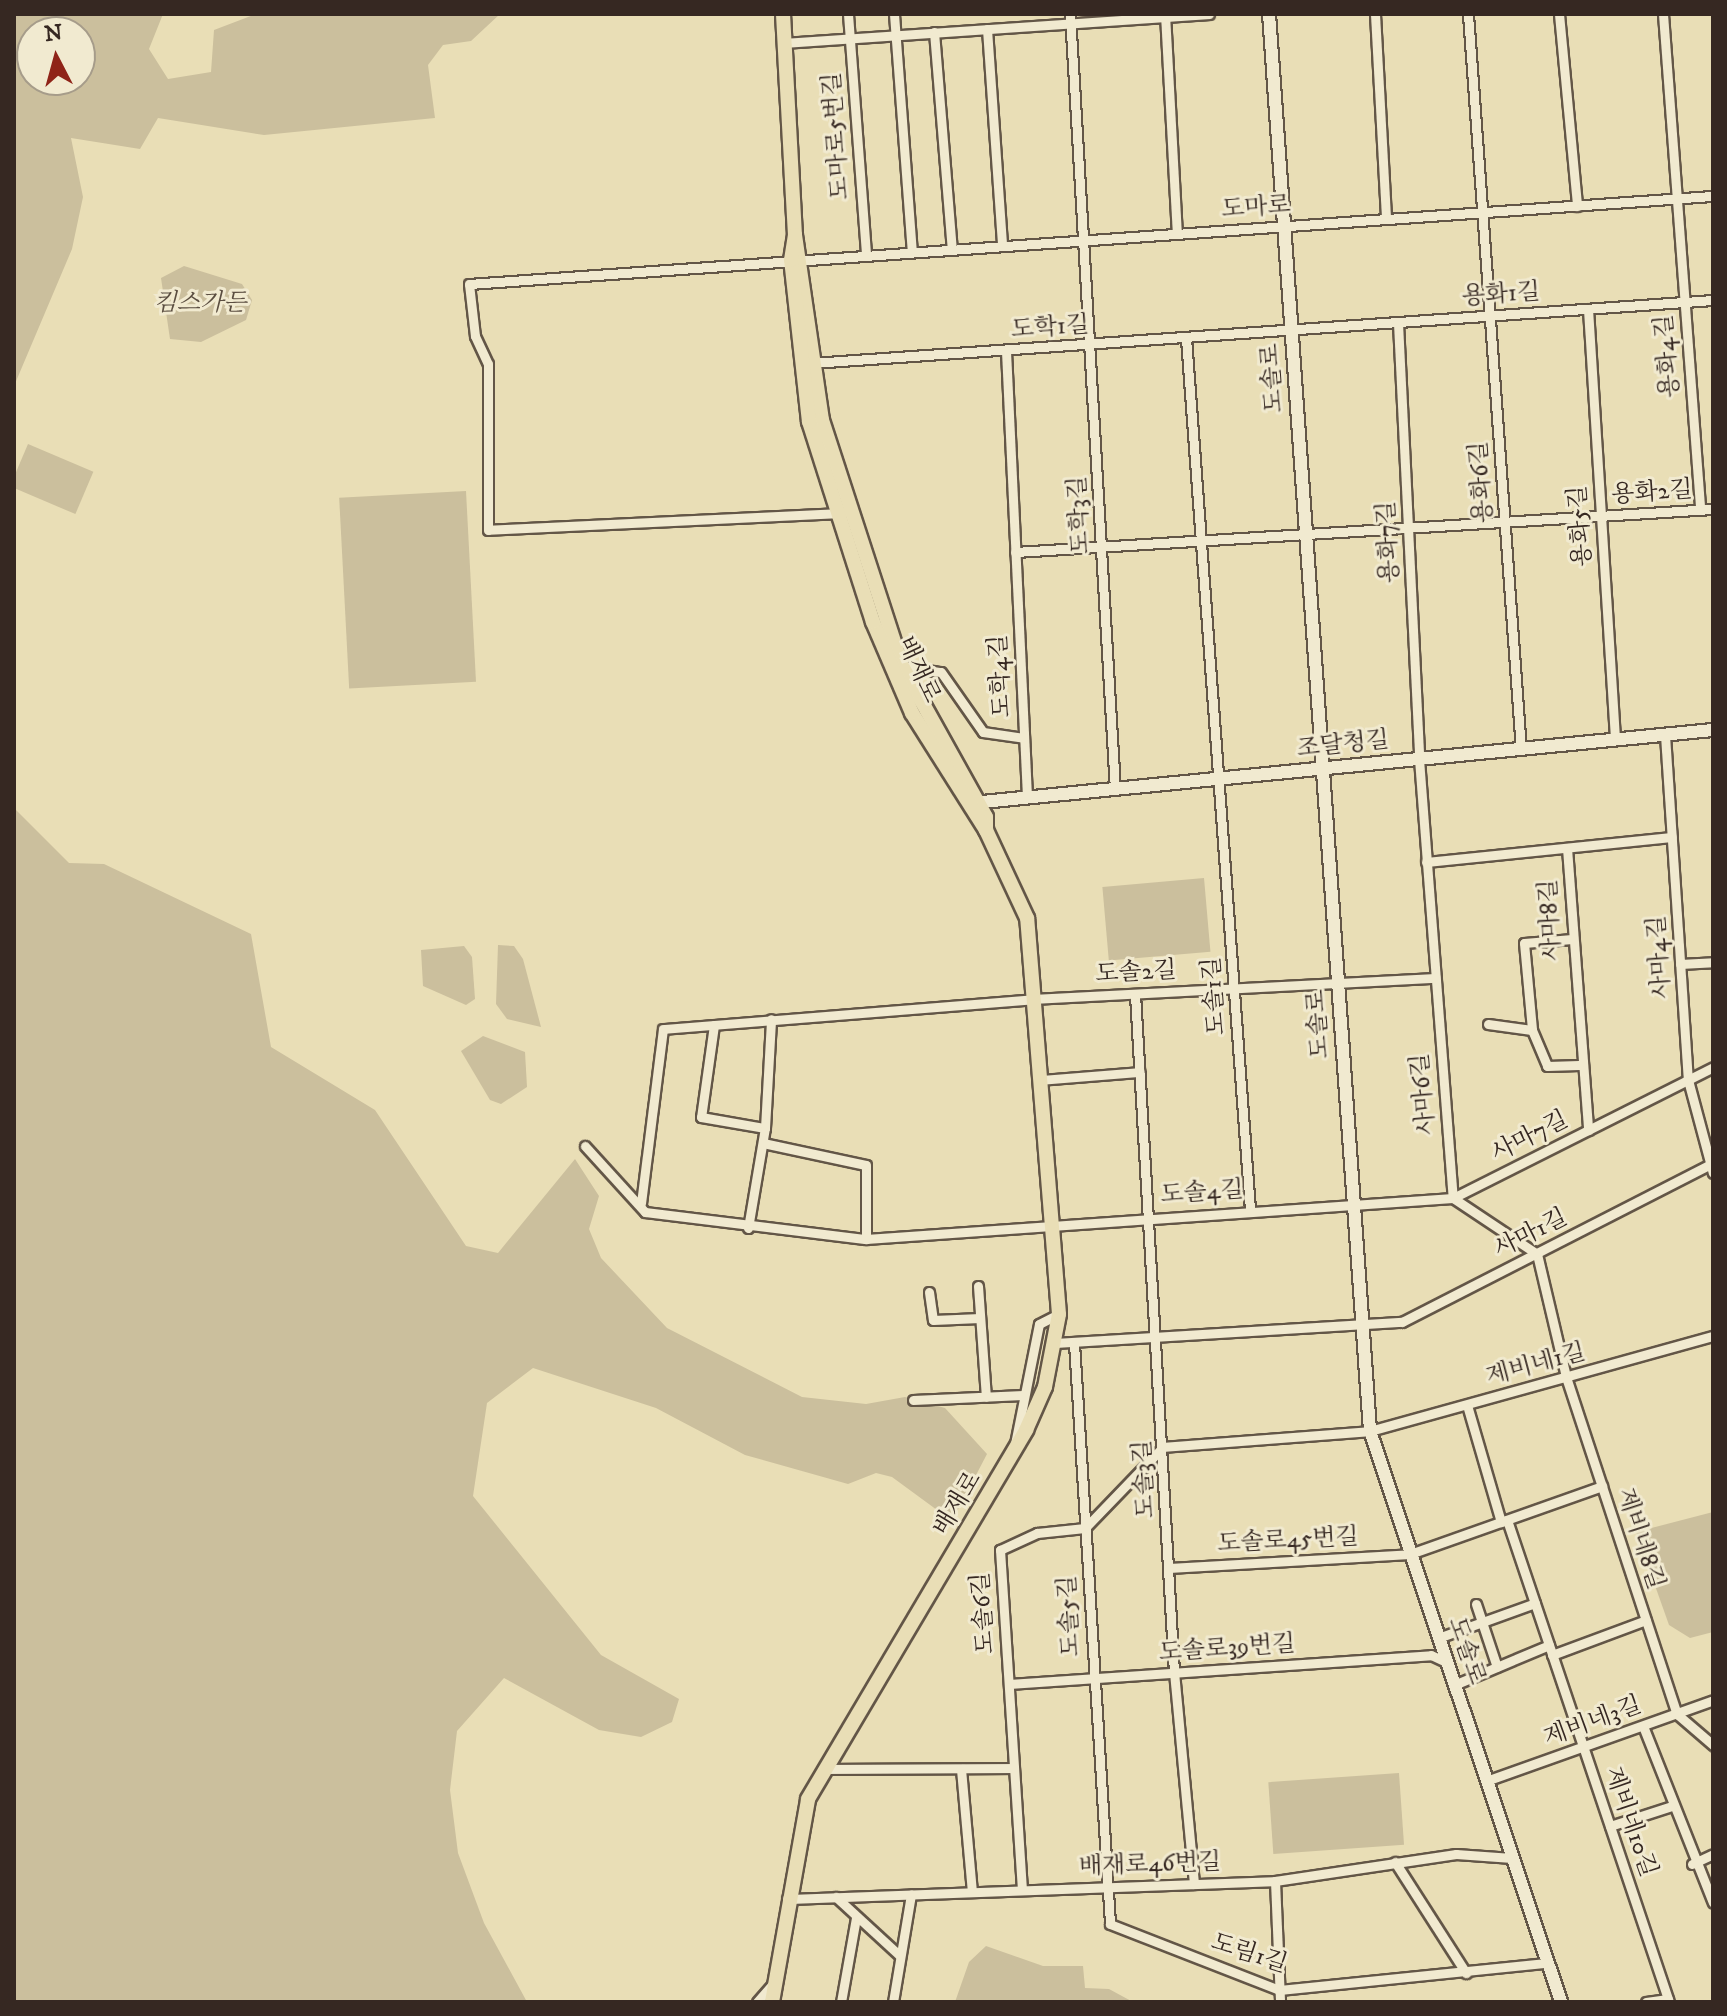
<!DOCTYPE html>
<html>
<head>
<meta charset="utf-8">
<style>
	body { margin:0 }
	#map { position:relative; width:1727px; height:2016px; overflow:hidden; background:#e9deb6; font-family:"IM FELL DW Pica","Noto Serif KR",serif }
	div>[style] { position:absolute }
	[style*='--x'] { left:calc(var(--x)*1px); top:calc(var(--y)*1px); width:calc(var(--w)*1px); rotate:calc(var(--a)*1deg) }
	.green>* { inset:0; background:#cbbf9d; transform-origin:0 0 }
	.roads { filter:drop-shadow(2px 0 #635647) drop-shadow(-2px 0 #635647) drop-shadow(0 2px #635647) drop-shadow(0 -2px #635647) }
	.street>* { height:9px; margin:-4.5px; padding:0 4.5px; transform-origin:4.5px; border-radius:4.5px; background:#f1ead0 }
	.secondary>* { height:12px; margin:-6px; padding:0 6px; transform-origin:6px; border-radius:6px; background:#f1ead0 }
	.primary>* { height:14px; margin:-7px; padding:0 7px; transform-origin:7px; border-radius:7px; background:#e9deb6 }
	span { translate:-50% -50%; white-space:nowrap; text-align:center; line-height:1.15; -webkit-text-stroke:6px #f1ead0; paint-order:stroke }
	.street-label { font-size:24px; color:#362822 }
	.park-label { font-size:24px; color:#5b4e41; font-style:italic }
	.frame { position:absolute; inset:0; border:16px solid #362822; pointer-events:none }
	.north { position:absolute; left:16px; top:16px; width:80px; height:80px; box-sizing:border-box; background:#f1ead0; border:2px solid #a69c8a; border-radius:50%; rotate:354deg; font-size:22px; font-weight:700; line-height:32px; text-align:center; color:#362822 }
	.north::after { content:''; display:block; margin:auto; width:28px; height:36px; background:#8f2418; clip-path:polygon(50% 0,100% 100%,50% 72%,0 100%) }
</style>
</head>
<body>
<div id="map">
	<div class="green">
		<i style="clip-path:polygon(evenodd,14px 14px,163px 14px,149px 49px,168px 79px,211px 72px,214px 30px,256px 14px,500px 14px,471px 41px,443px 45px,428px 65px,435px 118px,264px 135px,158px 118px,140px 149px,71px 138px,83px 197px,72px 249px,14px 386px,14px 14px,80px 32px,80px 80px,32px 80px,32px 32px,80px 32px)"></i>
		<i style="clip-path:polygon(184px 266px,242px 284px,252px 300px,246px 320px,201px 342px,170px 339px,161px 278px)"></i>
		<i style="left:28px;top:444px;width:71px;height:46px;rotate:23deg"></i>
		<i style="left:466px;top:491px;width:191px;height:127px;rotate:87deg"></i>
		<i style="clip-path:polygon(14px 808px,69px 863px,104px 864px,251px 934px,271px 1047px,375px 1110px,466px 1246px,498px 1253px,575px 1159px,599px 1196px,589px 1229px,601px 1258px,667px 1328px,802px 1397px,866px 1404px,905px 1397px,945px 1408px,987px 1454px,952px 1521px,892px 1477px,876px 1473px,848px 1484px,745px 1455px,656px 1408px,533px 1368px,487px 1403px,473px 1496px,601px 1655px,679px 1699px,672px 1722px,641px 1737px,599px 1730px,504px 1678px,457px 1731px,450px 1790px,458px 1853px,484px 1923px,527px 2002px,14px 2002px)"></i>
		<i style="left:1204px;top:878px;width:74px;height:102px;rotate:85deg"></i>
		<i style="clip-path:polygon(498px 945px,514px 946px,523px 959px,541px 1027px,507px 1019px,496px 1004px)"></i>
		<i style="clip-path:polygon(464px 946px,472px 957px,475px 999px,466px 1005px,423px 986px,421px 950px)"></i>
		<i style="clip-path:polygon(483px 1036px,525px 1052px,527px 1087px,501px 1104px,490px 1100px,461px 1051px)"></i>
		<i style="clip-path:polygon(1713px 1512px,1713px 1632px,1690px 1638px,1669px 1625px,1636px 1532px)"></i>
		<i style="left:1399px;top:1773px;width:72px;height:131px;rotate:86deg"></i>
		<i style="clip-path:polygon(986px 1946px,1043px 1966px,1083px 1966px,1085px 1988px,1109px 1989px,1133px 2002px,955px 2002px,969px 1962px)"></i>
	</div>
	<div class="roads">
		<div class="street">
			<i style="--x:848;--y:14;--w:242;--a:85.7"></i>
			<i style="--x:894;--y:14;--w:238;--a:85.7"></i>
			<i style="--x:1070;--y:14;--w:776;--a:86.68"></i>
			<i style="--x:1165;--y:14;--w:219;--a:86.9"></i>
			<i style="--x:1375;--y:14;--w:205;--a:86.9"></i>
			<i style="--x:1468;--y:14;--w:737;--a:85.88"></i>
			<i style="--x:1559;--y:14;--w:193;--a:84.6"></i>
			<i style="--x:1663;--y:14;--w:497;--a:85.7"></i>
			<i style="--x:987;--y:29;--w:217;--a:86"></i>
			<i style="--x:934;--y:32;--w:218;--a:85.3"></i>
			<i style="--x:784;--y:43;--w:426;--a:-3.9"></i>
			<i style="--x:1588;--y:309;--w:432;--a:86.4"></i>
			<i style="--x:1398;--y:323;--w:437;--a:87.2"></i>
			<i style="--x:1419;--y:759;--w:440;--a:85.6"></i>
			<i style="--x:1453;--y:1198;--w:101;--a:33.7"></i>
			<i style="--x:1537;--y:1254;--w:126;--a:76.7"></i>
			<i style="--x:1566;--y:1377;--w:355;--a:71.8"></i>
			<i style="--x:1677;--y:1714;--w:48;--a:40.7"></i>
			<i style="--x:1186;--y:338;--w:874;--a:85.8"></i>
			<i style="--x:1006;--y:351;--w:447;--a:87.3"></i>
			<i style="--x:812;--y:363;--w:903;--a:-4"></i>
			<i style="--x:842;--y:513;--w:354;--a:177.3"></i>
			<i style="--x:488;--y:530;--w:166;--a:-90"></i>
			<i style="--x:488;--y:364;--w:31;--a:-115"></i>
			<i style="--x:475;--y:336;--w:52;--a:-96.6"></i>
			<i style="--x:469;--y:284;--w:1247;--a:-4.05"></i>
			<i style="--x:1015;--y:552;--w:699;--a:-3.53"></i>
			<i style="--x:902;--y:666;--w:39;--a:9"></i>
			<i style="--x:941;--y:672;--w:73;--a:55"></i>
			<i style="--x:983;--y:732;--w:41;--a:8.3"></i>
			<i style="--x:1665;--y:735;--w:346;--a:86.2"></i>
			<i style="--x:1688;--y:1080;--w:96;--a:75"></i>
			<i style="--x:1567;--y:848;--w:283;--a:85.7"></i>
			<i style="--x:1426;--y:862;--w:247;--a:-5.8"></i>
			<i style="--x:1572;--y:939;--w:48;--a:175.2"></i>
			<i style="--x:1524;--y:943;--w:87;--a:84.7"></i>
			<i style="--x:1532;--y:1030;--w:39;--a:67"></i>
			<i style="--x:1547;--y:1066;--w:32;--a:-2"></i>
			<i style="--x:1680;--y:964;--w:33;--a:-3"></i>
			<i style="--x:1135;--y:994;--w:679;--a:86.71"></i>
			<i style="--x:1174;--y:1672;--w:213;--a:84.6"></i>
			<i style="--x:1488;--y:1024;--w:44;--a:7.8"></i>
			<i style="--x:714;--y:1025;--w:93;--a:98"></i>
			<i style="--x:701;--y:1117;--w:65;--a:9.8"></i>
			<i style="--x:1040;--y:1080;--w:100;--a:-4.6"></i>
			<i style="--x:763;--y:1143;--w:105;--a:12.1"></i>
			<i style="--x:866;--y:1165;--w:74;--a:90"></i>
			<i style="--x:585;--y:1146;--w:89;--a:47.7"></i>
			<i style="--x:645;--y:1212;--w:223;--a:7"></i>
			<i style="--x:866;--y:1239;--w:588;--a:-4"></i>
			<i style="--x:1453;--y:1198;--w:291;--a:-26.7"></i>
			<i style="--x:641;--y:1203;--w:175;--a:-82.8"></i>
			<i style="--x:663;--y:1029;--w:370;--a:-4.6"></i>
			<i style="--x:1032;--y:999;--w:404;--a:-3"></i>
			<i style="--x:748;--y:1228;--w:101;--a:-80.4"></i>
			<i style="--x:765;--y:1128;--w:109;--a:-86.8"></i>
			<i style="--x:978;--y:1286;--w:111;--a:85.9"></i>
			<i style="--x:929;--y:1292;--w:28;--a:82"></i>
			<i style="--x:933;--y:1320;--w:47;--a:-2.4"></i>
			<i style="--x:1055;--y:1343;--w:348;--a:-3.5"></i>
			<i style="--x:1402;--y:1322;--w:349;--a:-27.1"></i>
			<i style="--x:1074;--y:1343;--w:582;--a:86.45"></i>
			<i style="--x:1110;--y:1924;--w:181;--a:21.3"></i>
			<i style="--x:1279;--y:1990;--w:269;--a:-5.8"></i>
			<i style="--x:913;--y:1400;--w:110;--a:-2.6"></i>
			<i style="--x:1467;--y:1405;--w:122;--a:73.8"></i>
			<i style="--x:1015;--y:1444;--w:122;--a:-78.7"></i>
			<i style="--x:1039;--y:1324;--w:22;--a:-27"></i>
			<i style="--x:1507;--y:1520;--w:508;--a:71.42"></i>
			<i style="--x:1169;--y:1568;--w:241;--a:-3.3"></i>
			<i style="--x:1410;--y:1554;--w:204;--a:-19.5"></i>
			<i style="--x:1476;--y:1604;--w:66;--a:71.6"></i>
			<i style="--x:1438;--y:1638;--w:103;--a:-19.8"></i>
			<i style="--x:1552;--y:1655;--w:100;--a:-20.4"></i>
			<i style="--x:1009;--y:1684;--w:423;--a:-3.9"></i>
			<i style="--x:1431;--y:1655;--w:17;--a:25"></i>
			<i style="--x:1454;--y:1685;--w:103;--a:-22.8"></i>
			<i style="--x:1643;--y:1726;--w:190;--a:68.4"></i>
			<i style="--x:825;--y:1769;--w:189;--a:-0.3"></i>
			<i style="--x:961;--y:1769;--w:123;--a:84.9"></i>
			<i style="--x:1486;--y:1781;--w:241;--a:-19.6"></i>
			<i style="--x:1610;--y:1826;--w:65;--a:-17.9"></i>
			<i style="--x:1395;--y:1862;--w:132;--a:57.4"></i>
			<i style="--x:1692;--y:1864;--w:23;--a:-25"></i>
			<i style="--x:1275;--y:1881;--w:121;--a:87.6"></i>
			<i style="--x:1022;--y:1890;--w:341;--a:-93.7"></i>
			<i style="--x:1000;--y:1550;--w:41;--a:-24.7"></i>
			<i style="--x:1037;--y:1533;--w:48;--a:-5.9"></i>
			<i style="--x:1085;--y:1528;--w:112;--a:-46.1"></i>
			<i style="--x:1163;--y:1447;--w:208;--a:-4.4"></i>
			<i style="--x:1370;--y:1431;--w:356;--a:-15.5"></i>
			<i style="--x:836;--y:1897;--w:86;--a:42.6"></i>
			<i style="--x:787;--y:1899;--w:488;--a:-2.1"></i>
			<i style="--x:1275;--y:1881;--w:183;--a:-8.5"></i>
			<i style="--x:1456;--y:1854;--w:56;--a:4.1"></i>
			<i style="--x:757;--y:2002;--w:28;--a:-49"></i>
			<i style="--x:841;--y:2002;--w:85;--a:-79.9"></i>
			<i style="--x:893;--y:2002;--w:109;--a:-80.5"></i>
			<i style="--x:1646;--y:2002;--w:22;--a:-8"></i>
		</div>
		<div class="secondary">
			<i style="--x:1269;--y:14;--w:1421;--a:85.92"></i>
			<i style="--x:1370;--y:1431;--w:602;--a:71.5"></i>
			<i style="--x:972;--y:803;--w:745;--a:-5.63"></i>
		</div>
		<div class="primary">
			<i style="--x:783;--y:14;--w:221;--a:86.9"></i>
			<i style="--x:795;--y:235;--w:187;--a:81.7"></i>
			<i style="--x:822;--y:420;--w:259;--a:72"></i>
			<i style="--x:902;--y:666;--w:173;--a:60.9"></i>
			<i style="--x:986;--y:817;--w:13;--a:90"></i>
			<i style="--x:772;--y:2002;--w:206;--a:-79.9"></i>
			<i style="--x:808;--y:1799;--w:429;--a:-59.4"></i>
			<i style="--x:1026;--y:1430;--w:47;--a:-66.2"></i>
			<i style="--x:1045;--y:1387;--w:74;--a:-79.1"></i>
			<i style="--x:1059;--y:1314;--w:397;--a:-94.6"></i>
			<i style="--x:1027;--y:918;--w:97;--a:-115"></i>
			<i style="--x:986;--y:830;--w:138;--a:-122.3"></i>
			<i style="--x:912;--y:713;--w:99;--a:-113.2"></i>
			<i style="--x:873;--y:622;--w:210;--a:-107.7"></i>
			<i style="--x:809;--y:422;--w:163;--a:-96.3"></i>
			<i style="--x:791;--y:260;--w:25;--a:-81"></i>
		</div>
	</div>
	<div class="street-label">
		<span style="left:837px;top:136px;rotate:-94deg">도마로5번길</span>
		<span style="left:1256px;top:208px;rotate:-4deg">도마로</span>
		<span style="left:1501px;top:295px;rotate:-4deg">용화1길</span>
		<span style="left:1050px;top:328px;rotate:-4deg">도학1길</span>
		<span style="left:1668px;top:356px;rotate:-95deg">용화4길</span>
		<span style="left:1273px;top:378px;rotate:-94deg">도솔로</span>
		<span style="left:1482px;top:482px;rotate:-94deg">용화6길</span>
		<span style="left:1652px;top:493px;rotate:-4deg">용화2길</span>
		<span style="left:1080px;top:515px;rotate:-93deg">도학3길</span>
		<span style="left:1581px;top:526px;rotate:-94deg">용화5길</span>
		<span style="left:1389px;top:542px;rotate:-93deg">용화7길</span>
		<span style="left:918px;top:670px;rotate:65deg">배재로</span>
		<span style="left:1001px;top:676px;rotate:-93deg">도학4길</span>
		<span style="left:1343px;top:745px;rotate:-6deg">조달청길</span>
		<span style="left:1551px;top:920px;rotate:-93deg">사마8길</span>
		<span style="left:1660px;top:957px;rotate:-94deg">사마4길</span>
		<span style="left:1136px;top:973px;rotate:-3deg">도솔2길</span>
		<span style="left:1215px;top:996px;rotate:-94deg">도솔1길</span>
		<span style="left:1319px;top:1024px;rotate:-94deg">도솔로</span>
		<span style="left:1424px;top:1094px;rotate:-95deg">사마6길</span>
		<span style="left:1530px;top:1137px;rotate:-27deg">사마7길</span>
		<span style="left:1202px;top:1193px;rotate:-4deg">도솔4길</span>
		<span style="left:1531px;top:1234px;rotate:-27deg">사마1길</span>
		<span style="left:1536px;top:1365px;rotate:-15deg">제비네1길</span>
		<span style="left:1145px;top:1479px;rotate:-93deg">도솔3길</span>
		<span style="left:958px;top:1504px;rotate:-59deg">배재로</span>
		<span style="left:1640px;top:1539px;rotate:72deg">제비네8길</span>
		<span style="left:1288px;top:1541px;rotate:-3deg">도솔로45번길</span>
		<span style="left:984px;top:1613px;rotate:-94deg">도솔6길</span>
		<span style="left:1070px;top:1616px;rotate:-93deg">도솔5길</span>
		<span style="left:1227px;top:1649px;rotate:-4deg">도솔로39번길</span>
		<span style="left:1466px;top:1651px;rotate:71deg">도솔로</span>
		<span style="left:1593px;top:1722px;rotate:-20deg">제비네3길</span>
		<span style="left:1630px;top:1822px;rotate:71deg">제비네10길</span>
		<span style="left:1150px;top:1865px;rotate:-2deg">배재로46번길</span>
		<span style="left:1249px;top:1954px;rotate:18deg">도림1길</span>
	</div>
	<div class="park-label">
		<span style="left:200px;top:304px">킴스가든</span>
	</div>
	<div class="frame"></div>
	<div class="north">N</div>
</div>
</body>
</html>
